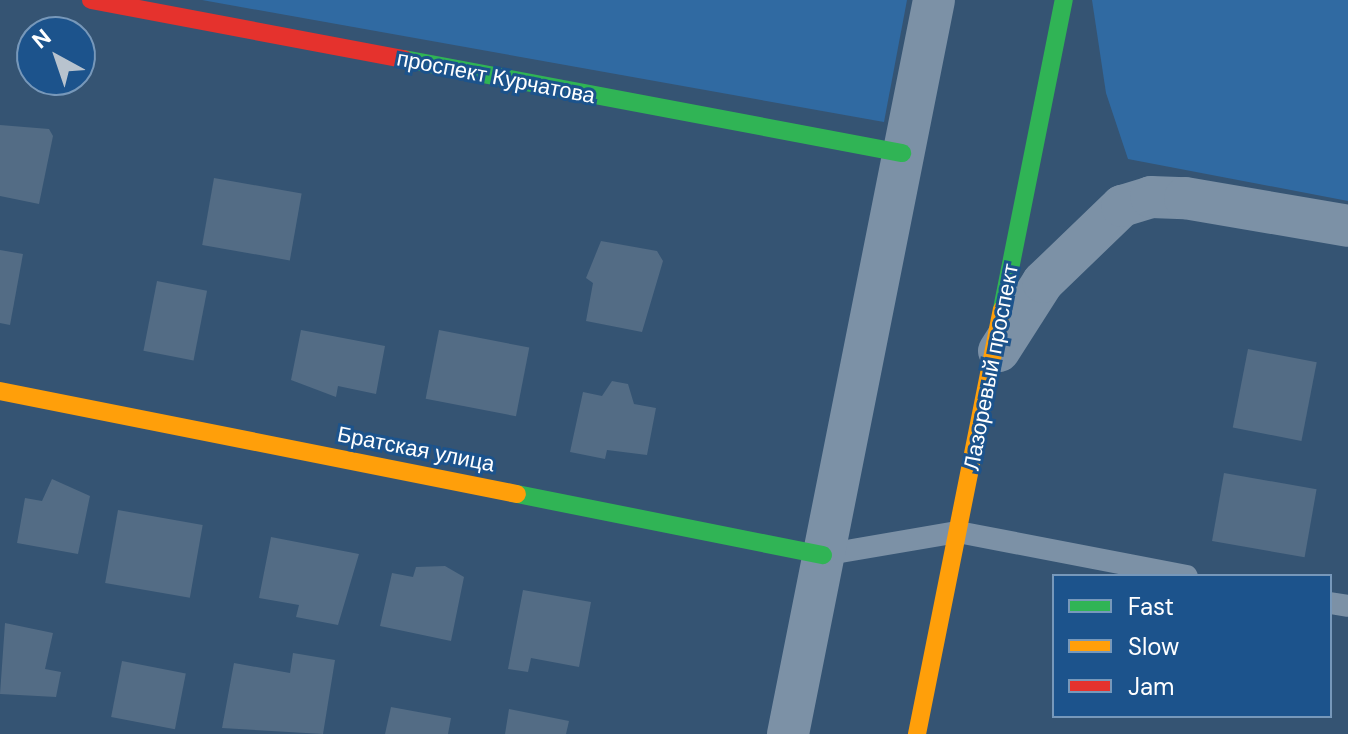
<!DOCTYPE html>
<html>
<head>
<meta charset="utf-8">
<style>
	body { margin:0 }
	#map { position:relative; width:1348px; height:734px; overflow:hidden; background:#355473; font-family:"DM Sans",sans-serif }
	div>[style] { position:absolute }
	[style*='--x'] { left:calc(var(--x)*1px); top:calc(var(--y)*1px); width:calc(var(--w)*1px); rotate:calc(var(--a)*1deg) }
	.green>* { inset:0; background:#306aa2 }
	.building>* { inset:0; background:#536c85; transform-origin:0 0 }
	.lane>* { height:22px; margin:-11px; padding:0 11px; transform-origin:11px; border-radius:11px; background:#7c91a6 }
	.street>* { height:42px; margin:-21px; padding:0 21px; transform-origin:21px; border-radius:21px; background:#7c91a6 }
	.fast>* { height:18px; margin:-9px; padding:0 9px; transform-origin:9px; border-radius:9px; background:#30b455 }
	.slow>* { height:18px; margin:-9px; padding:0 9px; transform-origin:9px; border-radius:9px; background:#ff9f0a }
	.jam>* { height:18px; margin:-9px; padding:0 9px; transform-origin:9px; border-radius:9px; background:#e5322d }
	span { translate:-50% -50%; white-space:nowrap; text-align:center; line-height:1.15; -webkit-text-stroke:6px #1c538c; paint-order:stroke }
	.street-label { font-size:22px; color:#fff }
	.legend { position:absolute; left:1052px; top:574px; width:280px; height:144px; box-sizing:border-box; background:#1c538c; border:2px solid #7798ba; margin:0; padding:10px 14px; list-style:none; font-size:24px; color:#fff }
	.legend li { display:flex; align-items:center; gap:16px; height:40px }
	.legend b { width:40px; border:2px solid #7798ba }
	.north { position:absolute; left:16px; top:16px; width:80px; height:80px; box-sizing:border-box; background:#1c538c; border:2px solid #7798ba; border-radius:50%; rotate:320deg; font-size:22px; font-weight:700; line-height:32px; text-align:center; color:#fff }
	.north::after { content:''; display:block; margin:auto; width:28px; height:36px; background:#b8c3ce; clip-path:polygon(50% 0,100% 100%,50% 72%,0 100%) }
</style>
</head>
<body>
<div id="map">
	<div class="green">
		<i style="clip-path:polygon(202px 0,907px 0,884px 122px)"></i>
		<i style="clip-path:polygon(1092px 0,1348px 0,1348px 201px,1128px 159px,1106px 93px)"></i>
	</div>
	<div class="building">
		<i style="clip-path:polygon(0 125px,49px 129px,53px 136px,39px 204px,0 196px)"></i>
		<i style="left:214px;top:178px;width:89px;height:68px;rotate:10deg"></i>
		<i style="clip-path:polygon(601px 241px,657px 251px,663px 261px,642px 332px,586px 321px,593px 283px,586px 278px)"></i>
		<i style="clip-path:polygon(0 250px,23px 254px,10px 325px,0 323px)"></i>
		<i style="left:157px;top:281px;width:51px;height:71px;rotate:11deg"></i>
		<i style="clip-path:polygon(301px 330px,385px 346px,376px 394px,338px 386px,336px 397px,291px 380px)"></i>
		<i style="left:439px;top:330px;width:92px;height:70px;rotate:11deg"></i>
		<i style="left:1248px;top:349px;width:70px;height:80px;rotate:11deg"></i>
		<i style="clip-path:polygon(612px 381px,628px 384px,634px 404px,656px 408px,647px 455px,607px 450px,605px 459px,570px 452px,583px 392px,602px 396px)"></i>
		<i style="left:1224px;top:473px;width:94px;height:69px;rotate:10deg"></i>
		<i style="clip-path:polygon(52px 479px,90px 496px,78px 554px,17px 543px,25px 498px,42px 501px)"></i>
		<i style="left:118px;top:510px;width:86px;height:74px;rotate:10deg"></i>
		<i style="clip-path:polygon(271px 537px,359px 554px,338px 625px,296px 617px,299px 605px,259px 598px)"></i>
		<i style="clip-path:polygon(445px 566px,464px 577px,451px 641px,380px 626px,392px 573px,413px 577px,416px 567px)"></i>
		<i style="clip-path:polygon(523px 590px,591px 602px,579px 667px,531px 658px,528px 672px,508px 669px)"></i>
		<i style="clip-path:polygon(5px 623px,53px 633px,45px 669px,61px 672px,56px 697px,0 694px)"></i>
		<i style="clip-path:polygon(293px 653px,335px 660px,323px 734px,222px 728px,234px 663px,290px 673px)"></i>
		<i style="left:122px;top:661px;width:65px;height:57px;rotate:11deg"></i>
		<i style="clip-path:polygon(391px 707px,451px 718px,448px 734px,385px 734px)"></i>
		<i style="clip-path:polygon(509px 709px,569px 721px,566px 734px,505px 734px)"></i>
	</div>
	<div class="lane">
		<i style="--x:823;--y:555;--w:137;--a:-9.7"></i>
		<i style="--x:958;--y:532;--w:233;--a:10.9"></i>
		<i style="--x:1330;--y:603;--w:18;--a:9"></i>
	</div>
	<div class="street">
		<i style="--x:999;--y:351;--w:82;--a:-57.5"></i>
		<i style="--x:1043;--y:282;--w:110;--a:-43.9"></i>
		<i style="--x:1122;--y:206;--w:30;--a:-17"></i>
		<i style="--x:1151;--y:197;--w:34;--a:2"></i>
		<i style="--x:1185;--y:198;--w:165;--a:9.7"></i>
		<i style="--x:788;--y:734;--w:748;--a:-78.75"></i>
	</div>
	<div class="fast">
		<i style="--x:404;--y:59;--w:507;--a:10.69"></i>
		<i style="--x:1002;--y:309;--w:315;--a:-78.7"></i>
		<i style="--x:517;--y:494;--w:312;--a:11.3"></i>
	</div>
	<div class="slow">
		<i style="--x:0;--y:391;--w:527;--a:11.27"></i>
		<i style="--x:917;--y:734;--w:433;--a:-78.7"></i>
	</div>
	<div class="jam">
		<i style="--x:91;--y:0;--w:319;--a:10.7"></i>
	</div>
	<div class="street-label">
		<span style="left:496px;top:77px;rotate:11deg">проспект Курчатова</span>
		<span style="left:991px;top:367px;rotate:-79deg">Лазоревый проспект</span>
		<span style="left:416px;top:449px;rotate:11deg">Братская улица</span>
	</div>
	<ul class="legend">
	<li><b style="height:10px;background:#30b455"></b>Fast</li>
	<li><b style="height:10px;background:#ff9f0a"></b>Slow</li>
	<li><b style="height:10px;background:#e5322d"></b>Jam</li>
	</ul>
	<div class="north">N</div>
</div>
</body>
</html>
